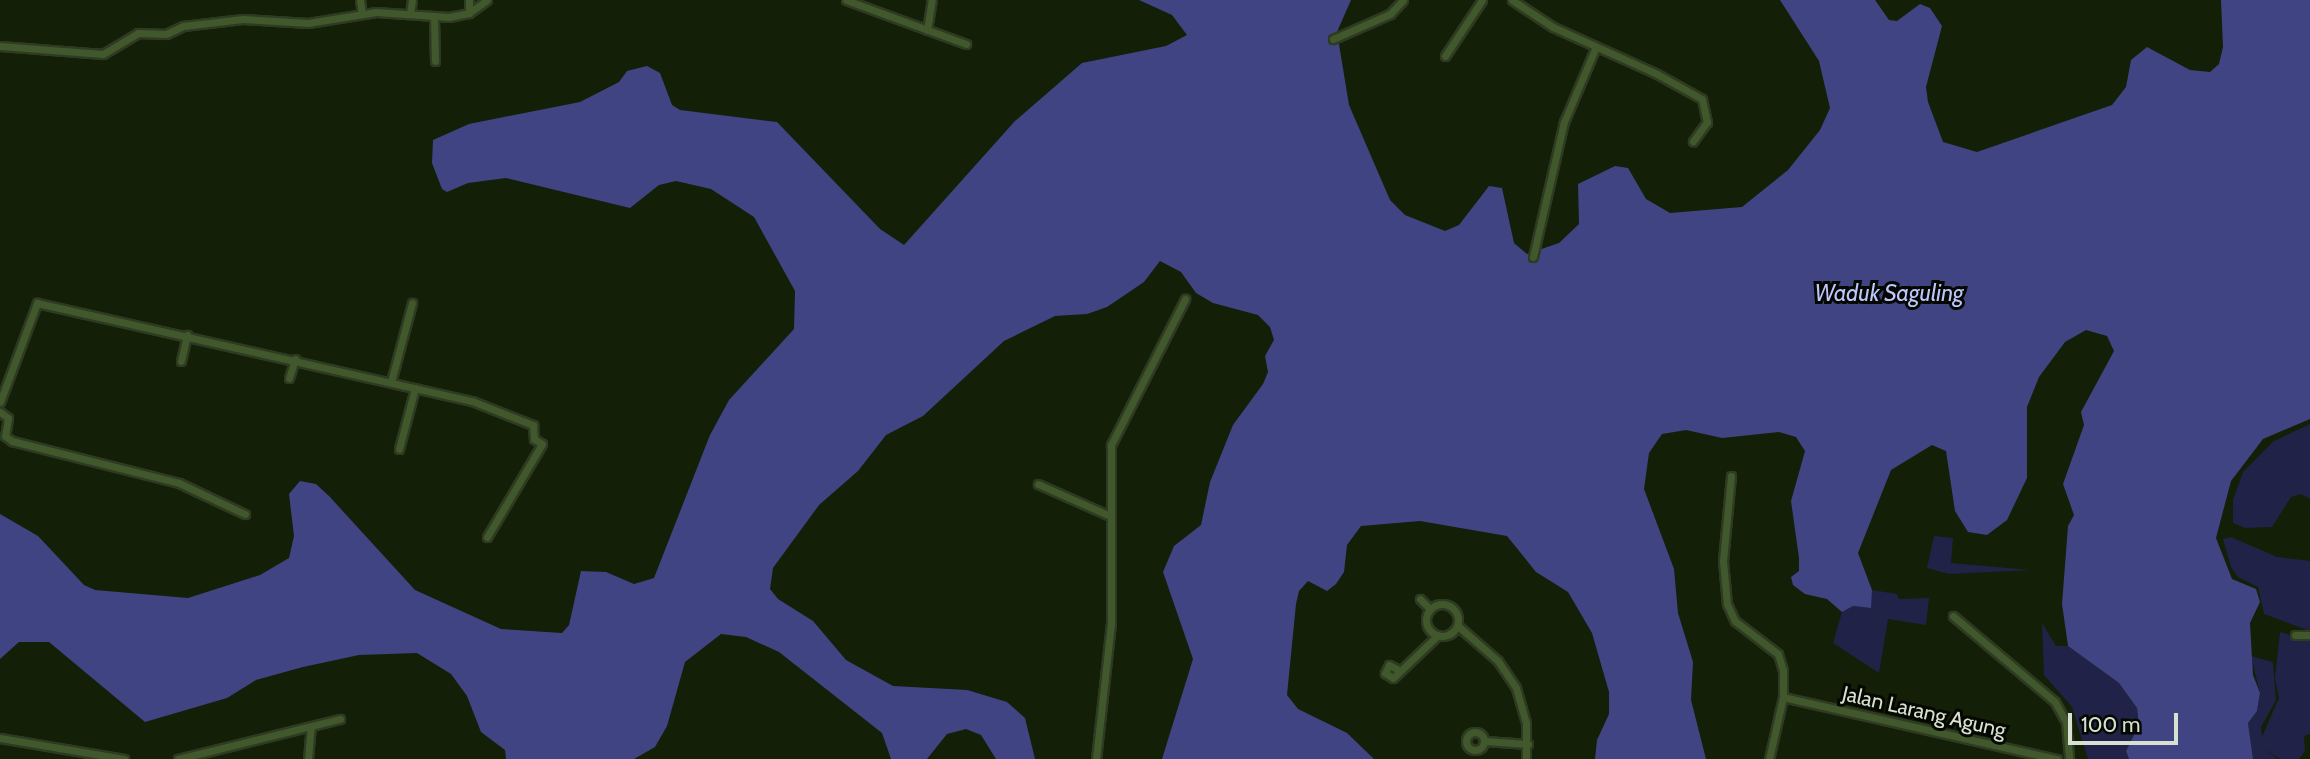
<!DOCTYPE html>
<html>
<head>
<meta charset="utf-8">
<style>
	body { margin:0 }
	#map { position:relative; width:2310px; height:759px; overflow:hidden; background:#131f06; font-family:Cabin,sans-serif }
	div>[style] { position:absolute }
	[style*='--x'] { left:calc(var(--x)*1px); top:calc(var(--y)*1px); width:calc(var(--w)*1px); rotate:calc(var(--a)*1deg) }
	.green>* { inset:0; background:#202347 }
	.water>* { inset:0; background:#404483 }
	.roads { filter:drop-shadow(2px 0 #2f3a22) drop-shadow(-2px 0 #2f3a22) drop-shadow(0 2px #2f3a22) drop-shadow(0 -2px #2f3a22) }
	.minor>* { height:7px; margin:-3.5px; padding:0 3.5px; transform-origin:3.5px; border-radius:3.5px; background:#41582c }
	.minor>.ring { margin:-3.5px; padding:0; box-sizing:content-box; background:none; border:7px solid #41582c; border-radius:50% }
	span { translate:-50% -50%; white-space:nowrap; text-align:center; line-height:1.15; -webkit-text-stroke:6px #040801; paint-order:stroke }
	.street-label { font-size:21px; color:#d8e1d1 }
	.water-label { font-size:23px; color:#bdc6ff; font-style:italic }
	.scale { position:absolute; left:2068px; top:713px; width:110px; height:32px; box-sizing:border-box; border:4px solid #d8e1d1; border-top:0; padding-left:9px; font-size:21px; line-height:24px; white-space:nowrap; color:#d8e1d1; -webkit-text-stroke:5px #040801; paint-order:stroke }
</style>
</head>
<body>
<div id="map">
	<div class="green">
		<i style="clip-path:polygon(2310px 424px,2310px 499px,2301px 494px,2291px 497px,2272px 527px,2245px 528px,2233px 523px,2233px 500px,2243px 472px,2274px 441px)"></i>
		<i style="clip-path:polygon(1934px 536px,1953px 538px,1951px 563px,2030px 570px,1949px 574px,1927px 568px)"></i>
		<i style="clip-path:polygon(2231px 537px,2277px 557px,2310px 561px,2310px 631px,2264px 614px,2258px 587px,2238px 577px,2231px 567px,2223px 539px)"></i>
		<i style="clip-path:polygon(1872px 590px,1897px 594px,1899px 599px,1929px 598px,1926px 625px,1888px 619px,1879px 673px,1833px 643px,1842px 612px,1853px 606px,1870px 608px)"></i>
		<i style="clip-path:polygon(2042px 623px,2056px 646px,2068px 646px,2119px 683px,2137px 708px,2139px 725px,2126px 751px,2129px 759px,2088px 759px,2072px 707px,2044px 675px)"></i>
		<i style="clip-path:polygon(2280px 632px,2310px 641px,2310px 734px,2304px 736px,2305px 751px,2299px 759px,2280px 759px,2262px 748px,2278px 759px,2253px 759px,2248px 723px,2257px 711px,2260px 693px,2251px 656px,2273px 662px,2276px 700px,2261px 727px,2262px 737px,2279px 698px,2275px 678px)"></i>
	</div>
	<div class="water">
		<i style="clip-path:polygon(1139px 0,1351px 0,1337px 32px,1349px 105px,1390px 200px,1405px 215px,1445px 231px,1459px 225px,1489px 186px,1502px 188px,1514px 243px,1527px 254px,1559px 243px,1579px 224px,1578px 184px,1615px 166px,1628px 168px,1646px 199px,1670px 213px,1742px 207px,1788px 170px,1820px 130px,1830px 108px,1819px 61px,1780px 0,1875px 0,1889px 20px,1897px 21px,1920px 4px,1930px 8px,1942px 26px,1926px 87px,1928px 102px,1943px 142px,1977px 152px,2112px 105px,2126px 87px,2131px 60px,2147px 47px,2190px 70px,2210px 72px,2219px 64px,2223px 47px,2221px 0,2310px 0,2310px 419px,2263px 439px,2231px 481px,2216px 538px,2232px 579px,2256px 589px,2260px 602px,2250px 623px,2253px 675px,2260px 693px,2257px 711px,2248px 723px,2253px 759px,2129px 759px,2126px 751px,2139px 725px,2137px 708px,2119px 683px,2068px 646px,2062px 604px,2068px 526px,2074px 515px,2063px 484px,2084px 425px,2081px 412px,2114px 351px,2107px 336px,2086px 330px,2065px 342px,2039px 377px,2027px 407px,2027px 478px,2007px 520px,1987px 535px,1968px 532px,1955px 511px,1946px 451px,1932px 445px,1891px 470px,1858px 553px,1872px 590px,1871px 608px,1853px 606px,1842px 612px,1827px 599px,1805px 594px,1793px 585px,1791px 577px,1799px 571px,1799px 558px,1791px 501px,1805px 451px,1796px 437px,1779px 432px,1722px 438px,1686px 430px,1662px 434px,1649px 453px,1644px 489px,1674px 569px,1678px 613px,1693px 662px,1691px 700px,1706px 759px,1595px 759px,1597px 740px,1609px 714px,1609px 692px,1592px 633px,1568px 592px,1536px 572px,1507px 536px,1420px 521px,1361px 526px,1347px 545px,1344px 572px,1336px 584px,1327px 591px,1308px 581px,1299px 591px,1296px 604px,1287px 695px,1298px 709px,1347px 733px,1374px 759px,1162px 759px,1193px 659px,1163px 572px,1174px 546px,1201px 525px,1210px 482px,1233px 425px,1263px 384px,1268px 372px,1265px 356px,1274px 340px,1270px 327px,1258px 315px,1213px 303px,1196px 293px,1181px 272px,1160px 261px,1144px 282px,1107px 307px,1087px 314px,1055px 316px,1004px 341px,923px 416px,886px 435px,858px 471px,819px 505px,773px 568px,770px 589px,778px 599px,813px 621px,846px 660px,893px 686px,967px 690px,1007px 702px,1025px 718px,1035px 759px,996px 759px,981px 735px,966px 729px,947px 734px,927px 759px,891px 759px,882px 733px,779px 652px,746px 637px,721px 634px,685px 662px,667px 726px,655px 747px,634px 759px,506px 759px,505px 750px,481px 732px,467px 696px,451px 674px,417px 653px,359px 655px,303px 667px,256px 680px,227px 698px,145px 722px,49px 642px,19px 642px,0 659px,0 514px,38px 536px,84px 585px,95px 590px,188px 598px,260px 575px,289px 558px,294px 536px,289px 494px,300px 481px,316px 484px,329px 496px,415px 590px,501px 629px,562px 633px,569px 625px,581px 571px,606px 572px,634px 584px,654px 578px,710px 435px,729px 400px,794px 329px,795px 291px,754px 217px,711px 189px,676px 181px,659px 185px,630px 208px,506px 178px,468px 183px,447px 192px,442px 189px,432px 163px,433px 140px,469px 124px,580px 102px,619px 82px,627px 71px,647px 66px,660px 73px,672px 105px,680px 110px,777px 122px,880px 229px,904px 245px,1015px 121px,1082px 63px,1166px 46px,1187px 35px,1172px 15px)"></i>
	</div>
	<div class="roads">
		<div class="minor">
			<i style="--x:360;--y:0;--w:14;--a:82"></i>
			<i style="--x:846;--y:0;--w:128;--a:20.1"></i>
			<i style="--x:1512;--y:0;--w:49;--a:33.4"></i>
			<i style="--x:1553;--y:27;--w:114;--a:24.3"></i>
			<i style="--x:1657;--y:74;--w:51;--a:29.1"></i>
			<i style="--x:1702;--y:99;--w:24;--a:78"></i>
			<i style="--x:1707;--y:122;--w:24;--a:126"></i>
			<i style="--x:469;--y:13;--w:13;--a:-90"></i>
			<i style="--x:410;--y:14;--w:14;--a:-82"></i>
			<i style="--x:434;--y:17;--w:44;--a:88.7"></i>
			<i style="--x:927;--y:30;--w:30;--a:-81"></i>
			<i style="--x:1333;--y:39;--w:62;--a:-23.7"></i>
			<i style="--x:1390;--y:14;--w:19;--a:-47"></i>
			<i style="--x:0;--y:46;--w:103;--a:4.4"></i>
			<i style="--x:103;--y:54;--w:41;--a:-31"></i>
			<i style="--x:138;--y:33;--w:28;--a:2"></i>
			<i style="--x:166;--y:34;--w:19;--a:-25"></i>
			<i style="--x:183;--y:26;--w:60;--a:-6.7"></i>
			<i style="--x:243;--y:19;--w:65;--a:3.5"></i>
			<i style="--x:308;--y:23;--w:69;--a:-9.2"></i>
			<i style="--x:376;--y:12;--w:73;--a:3.9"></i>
			<i style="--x:449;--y:17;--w:20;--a:-11"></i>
			<i style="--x:469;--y:13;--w:22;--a:-36"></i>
			<i style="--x:1445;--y:56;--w:67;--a:-56.5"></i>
			<i style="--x:1533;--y:257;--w:139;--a:-77.1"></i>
			<i style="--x:1564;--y:122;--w:79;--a:-67"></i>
			<i style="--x:181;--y:361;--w:27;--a:-77"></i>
			<i style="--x:289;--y:378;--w:20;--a:-72"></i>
			<i style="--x:391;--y:382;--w:82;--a:-75.1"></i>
			<i style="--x:0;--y:402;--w:106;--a:-69.5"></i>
			<i style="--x:37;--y:303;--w:446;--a:12.7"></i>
			<i style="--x:472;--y:401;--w:66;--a:21.5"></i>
			<i style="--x:533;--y:425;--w:14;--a:86"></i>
			<i style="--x:534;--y:439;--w:9;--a:32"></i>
			<i style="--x:542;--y:444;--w:108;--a:120.6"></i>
			<i style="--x:0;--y:412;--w:10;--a:37"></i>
			<i style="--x:8;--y:418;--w:18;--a:99"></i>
			<i style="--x:5;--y:436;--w:9;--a:36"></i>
			<i style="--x:12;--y:441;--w:172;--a:14.1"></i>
			<i style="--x:179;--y:483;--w:73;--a:25.2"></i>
			<i style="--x:399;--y:449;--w:63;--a:-75.3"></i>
			<i style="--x:1731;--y:476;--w:85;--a:95.4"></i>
			<i style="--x:1723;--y:561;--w:43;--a:84.7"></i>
			<i style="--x:1727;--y:604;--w:19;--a:65"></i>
			<i style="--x:1735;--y:621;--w:54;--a:37.5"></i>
			<i style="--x:1778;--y:654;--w:17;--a:73"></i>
			<i style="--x:1783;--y:670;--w:27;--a:90"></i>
			<i style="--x:1783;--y:697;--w:64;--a:102.7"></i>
			<i style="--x:1038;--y:484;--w:77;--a:23.9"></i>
			<i style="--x:1420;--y:599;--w:14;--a:45"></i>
			<i class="ring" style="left:1426px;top:604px;width:25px;height:25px"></i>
			<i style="--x:1953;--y:616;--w:133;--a:40.1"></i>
			<i style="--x:2055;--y:702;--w:23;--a:61"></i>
			<i style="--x:2066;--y:722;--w:37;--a:85"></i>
			<i style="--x:1458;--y:626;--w:53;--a:41.2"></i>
			<i style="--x:1498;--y:661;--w:32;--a:56"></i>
			<i style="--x:1516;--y:688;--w:36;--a:74"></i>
			<i style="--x:1526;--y:723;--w:36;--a:90"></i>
			<i style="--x:2295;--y:635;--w:15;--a:0"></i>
			<i style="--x:1397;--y:669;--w:9;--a:-153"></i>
			<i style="--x:1389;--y:665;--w:9;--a:117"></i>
			<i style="--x:1385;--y:673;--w:9;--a:32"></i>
			<i style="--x:1393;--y:678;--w:62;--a:-43.7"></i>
			<i style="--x:1783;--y:697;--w:281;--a:12.8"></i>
			<i class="ring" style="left:1466px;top:732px;width:11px;height:11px"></i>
			<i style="--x:0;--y:738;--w:126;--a:9.6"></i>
			<i style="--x:1485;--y:741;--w:43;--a:4"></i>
			<i style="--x:178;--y:759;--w:167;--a:-13.9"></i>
			<i style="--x:308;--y:759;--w:32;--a:-85"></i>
			<i style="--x:1096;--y:759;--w:136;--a:-83.7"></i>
			<i style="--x:1111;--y:624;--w:179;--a:-90"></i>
			<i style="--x:1111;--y:445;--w:164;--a:-63.1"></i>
		</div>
	</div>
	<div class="street-label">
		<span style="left:1924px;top:712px;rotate:13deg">Jalan Larang Agung</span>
	</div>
	<div class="water-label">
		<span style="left:1889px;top:293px">Waduk Saguling</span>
	</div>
	<div class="scale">100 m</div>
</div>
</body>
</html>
